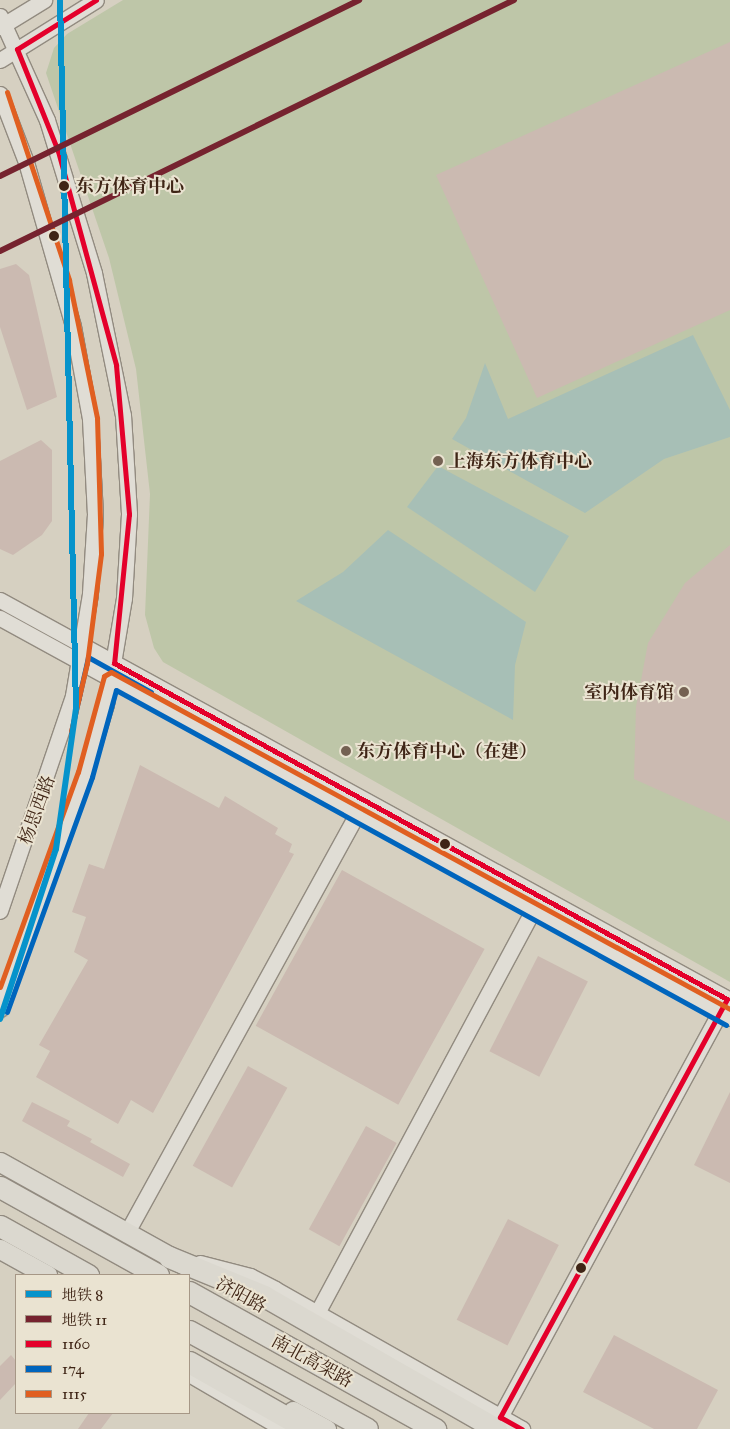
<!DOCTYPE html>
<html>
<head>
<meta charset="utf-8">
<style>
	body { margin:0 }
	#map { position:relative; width:730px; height:1429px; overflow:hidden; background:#d6d0c1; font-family:"IM FELL Great Primer","Noto Serif SC",serif }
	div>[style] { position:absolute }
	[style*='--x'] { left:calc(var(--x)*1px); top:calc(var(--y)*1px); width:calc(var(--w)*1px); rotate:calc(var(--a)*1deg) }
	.green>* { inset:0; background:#bec6a8 }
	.water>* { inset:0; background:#a7bfb6 }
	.building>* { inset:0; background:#cbbab1; transform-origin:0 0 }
	.roads { filter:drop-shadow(1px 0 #928b80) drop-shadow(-1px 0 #928b80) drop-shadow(0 1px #928b80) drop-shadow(0 -1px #928b80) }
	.minor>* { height:15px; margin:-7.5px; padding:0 7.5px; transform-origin:7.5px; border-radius:7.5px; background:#e0ddd5 }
	.major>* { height:19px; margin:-9.5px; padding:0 9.5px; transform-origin:9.5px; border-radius:9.5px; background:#dbd8cf }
	.highway>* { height:21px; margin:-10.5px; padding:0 10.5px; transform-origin:10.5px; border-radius:10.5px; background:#dbd8cf }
	.bus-1>* { height:5px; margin:-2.5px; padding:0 2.5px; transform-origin:2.5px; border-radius:2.5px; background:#e4002b }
	.bus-2>* { height:5px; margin:-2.5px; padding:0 2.5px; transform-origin:2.5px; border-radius:2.5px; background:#0065bd }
	.bus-3>* { height:5px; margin:-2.5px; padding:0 2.5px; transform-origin:2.5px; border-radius:2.5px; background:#e05f21 }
	.metro-1>* { height:6px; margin:-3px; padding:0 3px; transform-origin:3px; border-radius:3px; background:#0693cb }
	.metro-2>* { height:6px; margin:-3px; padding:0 3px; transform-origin:3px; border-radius:3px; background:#76232f }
	.dots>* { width:14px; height:14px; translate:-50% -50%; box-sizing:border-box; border:2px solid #eae3d1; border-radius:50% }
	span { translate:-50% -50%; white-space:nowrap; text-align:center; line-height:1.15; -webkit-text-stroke:4px #eae3d1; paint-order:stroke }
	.stop-label { font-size:18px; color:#3f2516; font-weight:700 }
	.left { translate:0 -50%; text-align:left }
	.poi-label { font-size:18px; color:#3f2516; font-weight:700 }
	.right { translate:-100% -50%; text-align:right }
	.street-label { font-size:18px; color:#3f2516 }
	.legend { position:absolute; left:15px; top:1274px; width:175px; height:140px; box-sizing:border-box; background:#eae3d1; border:1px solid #a69786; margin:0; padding:6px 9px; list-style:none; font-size:15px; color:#3f2516 }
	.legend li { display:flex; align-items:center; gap:10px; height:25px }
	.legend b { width:25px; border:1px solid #a69786 }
</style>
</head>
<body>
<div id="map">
	<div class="green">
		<i style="clip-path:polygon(123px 0,730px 0,730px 982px,163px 662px,154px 648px,145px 615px,150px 494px,136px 369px,109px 258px,46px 73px,54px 48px,67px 34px)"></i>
	</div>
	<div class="water">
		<i style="clip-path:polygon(693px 335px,730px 410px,730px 437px,664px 459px,585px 513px,452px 439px,466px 418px,485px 363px,508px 419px)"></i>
		<i style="clip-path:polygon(438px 466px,569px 536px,535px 592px,407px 507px)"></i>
		<i style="clip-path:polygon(388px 530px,526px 622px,515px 665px,513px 720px,296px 601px,343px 572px)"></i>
	</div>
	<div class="building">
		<i style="clip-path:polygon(730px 42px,730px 310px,537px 398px,436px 175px)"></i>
		<i style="clip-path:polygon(16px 264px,29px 275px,57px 397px,27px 410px,0 327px,0 269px)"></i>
		<i style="clip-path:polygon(41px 440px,52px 450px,52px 521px,42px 535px,13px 555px,0 549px,0 461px)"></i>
		<i style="clip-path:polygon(730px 545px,730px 822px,634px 779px,636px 707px,648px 643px,685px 583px)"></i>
		<i style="clip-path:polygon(140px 765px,219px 808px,225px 796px,278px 828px,275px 834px,292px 844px,289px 852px,294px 854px,153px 1113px,131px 1100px,118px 1124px,36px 1077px,50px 1051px,39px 1045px,88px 960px,74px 952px,86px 917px,72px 912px,89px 864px,104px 869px)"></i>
		<i style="left:342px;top:870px;width:163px;height:178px;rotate:29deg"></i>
		<i style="left:538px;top:956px;width:56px;height:107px;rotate:27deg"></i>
		<i style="left:248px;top:1066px;width:45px;height:114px;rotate:29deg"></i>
		<i style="clip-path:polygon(730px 1092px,730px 1183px,694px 1165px)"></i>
		<i style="clip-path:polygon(32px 1102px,70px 1121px,67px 1126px,92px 1139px,90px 1142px,130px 1164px,123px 1177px,22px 1121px)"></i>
		<i style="left:366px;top:1126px;width:35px;height:118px;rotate:29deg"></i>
		<i style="left:508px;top:1219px;width:57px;height:113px;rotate:27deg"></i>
		<i style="clip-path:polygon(614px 1335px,718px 1390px,697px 1429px,654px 1429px,583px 1392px)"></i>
		<i style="clip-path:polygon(11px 1355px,16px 1361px,16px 1383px,0 1400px,0 1366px)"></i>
		<i style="clip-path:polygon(89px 1413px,113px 1413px,101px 1429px,78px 1429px)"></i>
	</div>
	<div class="roads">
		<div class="minor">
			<i style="--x:0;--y:16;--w:114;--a:65.7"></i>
			<i style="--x:47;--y:120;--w:160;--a:72.9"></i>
			<i style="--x:94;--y:273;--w:145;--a:78.5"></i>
			<i style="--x:123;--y:415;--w:99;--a:86.5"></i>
			<i style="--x:129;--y:514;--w:84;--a:93.4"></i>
			<i style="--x:124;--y:598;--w:108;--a:99.6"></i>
			<i style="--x:106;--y:704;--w:73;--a:106.7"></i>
			<i style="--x:85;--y:774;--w:250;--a:109.9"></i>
			<i style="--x:0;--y:27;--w:52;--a:-31.5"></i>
			<i style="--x:0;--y:60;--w:113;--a:-32"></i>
			<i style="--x:0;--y:94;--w:73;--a:69.1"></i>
			<i style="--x:26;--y:162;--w:171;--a:74"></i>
			<i style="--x:73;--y:326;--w:95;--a:79.6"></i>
			<i style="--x:90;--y:419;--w:95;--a:87"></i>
			<i style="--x:95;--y:514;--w:80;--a:93.6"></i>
			<i style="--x:90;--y:594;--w:103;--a:99.5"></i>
			<i style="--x:73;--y:696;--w:227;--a:108.8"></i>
			<i style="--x:0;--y:600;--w:832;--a:28.72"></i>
			<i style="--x:0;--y:618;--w:832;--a:28.72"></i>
			<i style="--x:126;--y:1234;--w:488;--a:-61.2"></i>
			<i style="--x:200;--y:1263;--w:52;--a:14.6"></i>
			<i style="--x:250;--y:1276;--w:28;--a:27"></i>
			<i style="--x:275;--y:1289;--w:284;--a:29.5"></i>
			<i style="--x:317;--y:1313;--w:465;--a:-61.8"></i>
			<i style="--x:189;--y:1374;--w:109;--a:30.3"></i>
			<i style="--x:500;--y:1417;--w:469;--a:-61.5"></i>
		</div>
		<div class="major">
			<i style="--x:0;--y:1162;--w:210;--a:29.1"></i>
			<i style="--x:0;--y:1249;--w:54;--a:29"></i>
			<i style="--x:293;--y:1411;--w:38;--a:29"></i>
		</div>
		<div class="highway">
			<i style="--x:0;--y:1187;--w:181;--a:29.1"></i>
			<i style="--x:0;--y:1226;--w:101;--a:29.1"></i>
			<i style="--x:169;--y:1257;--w:103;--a:22.3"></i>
			<i style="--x:264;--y:1296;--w:267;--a:29.8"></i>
			<i style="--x:189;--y:1292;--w:282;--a:29.1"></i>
			<i style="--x:189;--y:1331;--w:203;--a:28.8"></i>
			<i style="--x:189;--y:1362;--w:136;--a:29.6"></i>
		</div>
	</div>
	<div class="bus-1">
		<i style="--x:96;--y:0;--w:93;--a:148.2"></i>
		<i style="--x:17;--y:49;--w:110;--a:68.1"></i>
		<i style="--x:58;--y:151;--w:222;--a:74.8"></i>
		<i style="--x:116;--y:365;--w:150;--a:85"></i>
		<i style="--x:129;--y:514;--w:150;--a:95.7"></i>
		<i style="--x:114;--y:663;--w:699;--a:28.73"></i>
		<i style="--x:727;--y:999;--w:476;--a:118.5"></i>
		<i style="--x:500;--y:1417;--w:25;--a:29"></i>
	</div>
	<div class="bus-2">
		<i style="--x:71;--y:732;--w:77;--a:-77.2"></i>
		<i style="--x:88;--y:657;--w:72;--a:29.1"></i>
		<i style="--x:7;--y:1012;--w:250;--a:-70.1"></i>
		<i style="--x:92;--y:777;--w:90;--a:-74.6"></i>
		<i style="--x:116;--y:690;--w:696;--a:28.77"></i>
	</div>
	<div class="bus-3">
		<i style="--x:7;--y:92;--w:198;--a:71.7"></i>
		<i style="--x:69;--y:280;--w:141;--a:78.5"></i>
		<i style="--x:97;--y:418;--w:136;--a:88.3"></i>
		<i style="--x:101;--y:554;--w:110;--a:97.3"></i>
		<i style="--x:87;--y:663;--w:70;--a:103.2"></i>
		<i style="--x:0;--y:987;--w:229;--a:-70.1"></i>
		<i style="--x:78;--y:772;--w:99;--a:-74.8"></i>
		<i style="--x:104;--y:676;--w:8;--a:-30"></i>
		<i style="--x:111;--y:672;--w:705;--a:28.57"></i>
	</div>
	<div class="metro-1">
		<i style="--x:0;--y:1019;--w:179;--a:-71.8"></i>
		<i style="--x:56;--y:849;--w:141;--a:-81.9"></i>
		<i style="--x:76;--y:709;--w:709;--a:-91.29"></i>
	</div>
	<div class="metro-2">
		<i style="--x:0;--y:176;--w:400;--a:-26.1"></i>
		<i style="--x:0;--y:251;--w:572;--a:-26.03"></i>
	</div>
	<div class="dots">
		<i style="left:64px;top:186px;background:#3f2516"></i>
		<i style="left:54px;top:236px;background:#3f2516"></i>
		<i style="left:438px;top:461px;background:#746152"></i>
		<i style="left:684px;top:692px;background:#746152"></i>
		<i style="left:346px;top:751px;background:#746152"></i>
		<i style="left:445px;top:844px;background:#3f2516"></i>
		<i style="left:581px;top:1268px;background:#3f2516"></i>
	</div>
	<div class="stop-label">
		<span class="left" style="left:76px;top:186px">东方体育中心</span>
	</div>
	<div class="poi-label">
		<span class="left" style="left:448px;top:461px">上海东方体育中心</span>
		<span class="right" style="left:674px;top:692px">室内体育馆</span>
		<span class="left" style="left:357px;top:751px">东方体育中心（在建）</span>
	</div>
	<div class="street-label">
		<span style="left:37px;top:810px;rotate:-70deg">杨思西路</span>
		<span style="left:241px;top:1295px;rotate:29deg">济阳路</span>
		<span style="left:312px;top:1361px;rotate:29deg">南北高架路</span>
	</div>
	<ul class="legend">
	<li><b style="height:6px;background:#0693cb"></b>地铁 8</li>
	<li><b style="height:6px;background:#76232f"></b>地铁 11</li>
	<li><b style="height:6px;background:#e4002b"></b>1160</li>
	<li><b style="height:6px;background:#0065bd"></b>174</li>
	<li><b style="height:6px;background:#e05f21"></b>1115</li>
	</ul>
</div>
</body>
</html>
